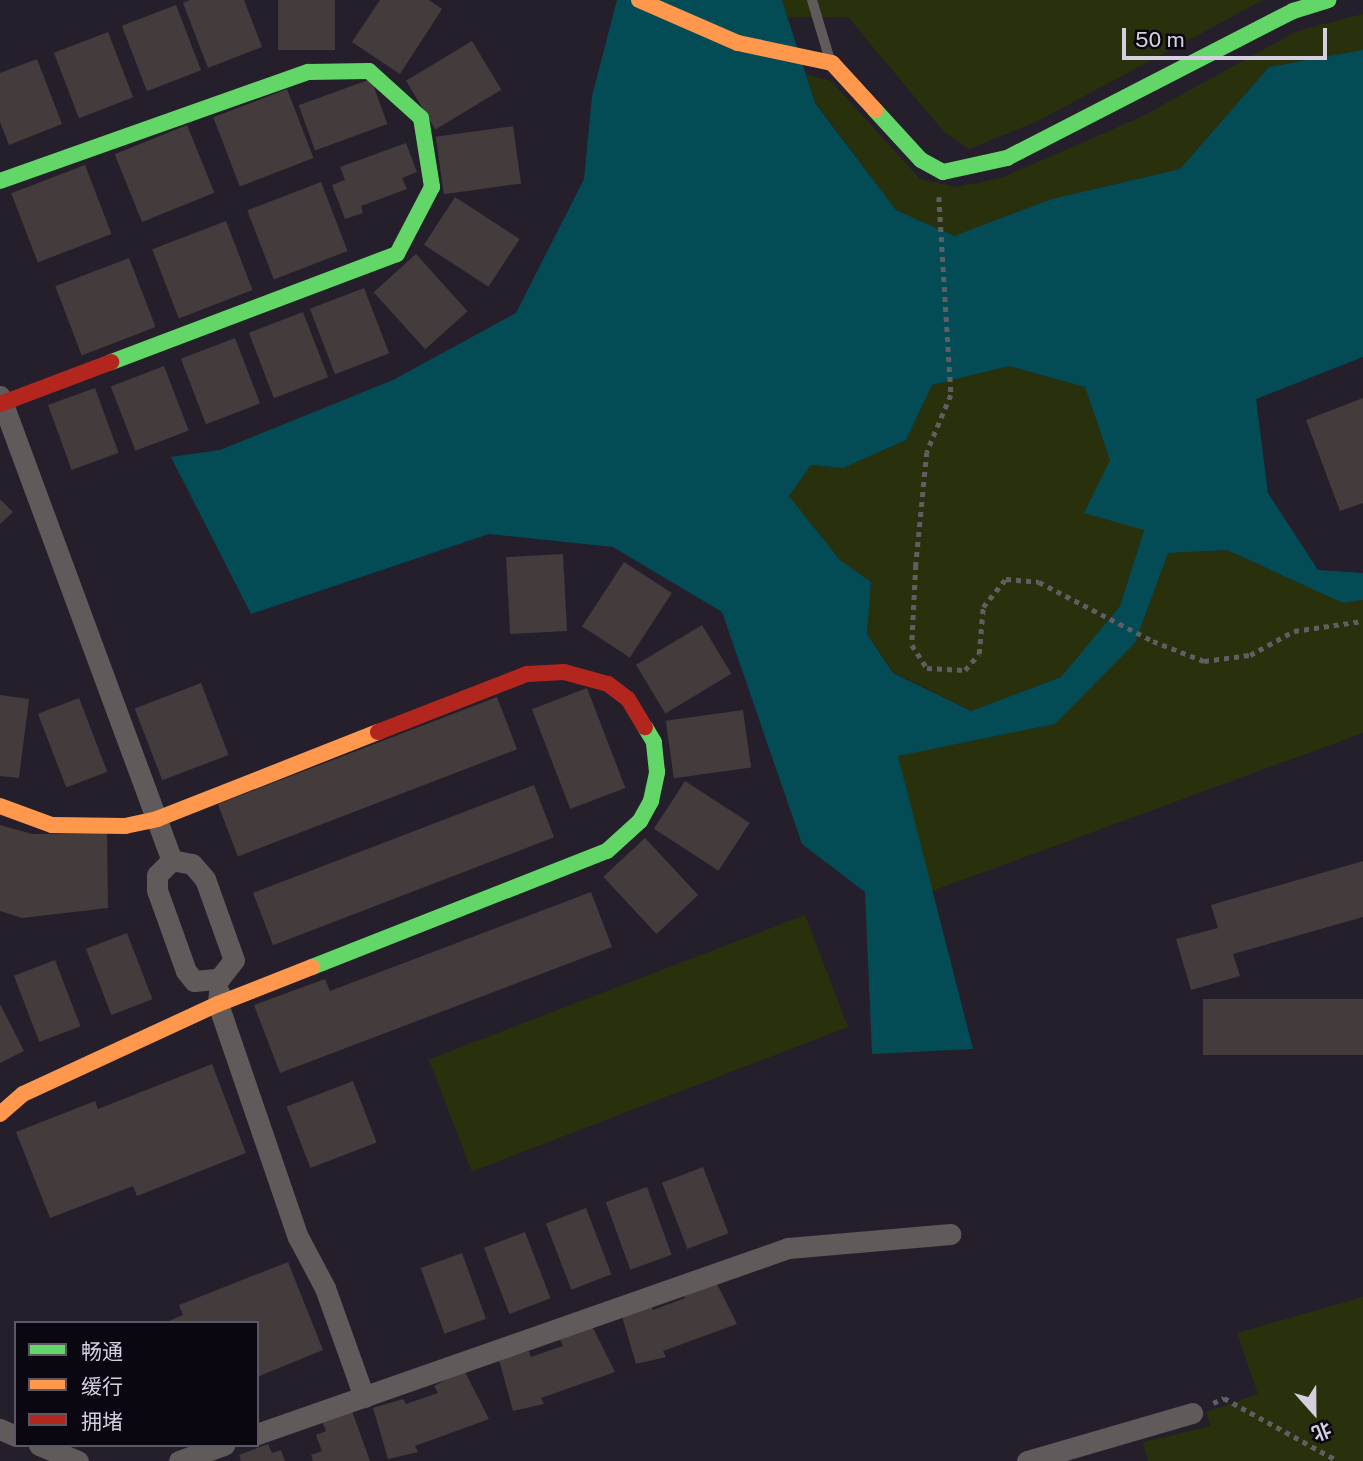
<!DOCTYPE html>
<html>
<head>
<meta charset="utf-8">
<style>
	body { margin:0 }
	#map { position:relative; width:1363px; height:1461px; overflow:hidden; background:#241f2b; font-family:"Public Sans","Noto Sans SC",sans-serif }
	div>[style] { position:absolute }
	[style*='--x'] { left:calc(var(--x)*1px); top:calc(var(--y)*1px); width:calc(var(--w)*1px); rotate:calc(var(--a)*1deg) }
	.green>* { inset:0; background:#29310c; transform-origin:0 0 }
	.water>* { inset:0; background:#034c56 }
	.building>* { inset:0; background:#443b3c; transform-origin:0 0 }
	.path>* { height:4.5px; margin-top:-2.25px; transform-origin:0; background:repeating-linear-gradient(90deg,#615d61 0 5px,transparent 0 10px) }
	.lane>* { height:10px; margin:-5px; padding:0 5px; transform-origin:5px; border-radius:5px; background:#605a5b }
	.street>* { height:21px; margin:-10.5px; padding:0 10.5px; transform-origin:10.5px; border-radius:10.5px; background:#605a5b }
	.fast>* { height:16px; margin:-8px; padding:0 8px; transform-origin:8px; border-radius:8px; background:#63d668 }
	.slow>* { height:16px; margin:-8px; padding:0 8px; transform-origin:8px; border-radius:8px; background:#ff974d }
	.jam>* { height:16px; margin:-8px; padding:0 8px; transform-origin:8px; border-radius:8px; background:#b3261e }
	span { translate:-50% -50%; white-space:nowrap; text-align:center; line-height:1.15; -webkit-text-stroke:5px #0b0711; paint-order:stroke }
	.legend { position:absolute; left:14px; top:1321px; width:245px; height:126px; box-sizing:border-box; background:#0b0711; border:2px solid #5c5764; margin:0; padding:9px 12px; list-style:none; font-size:21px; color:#d6cfe0 }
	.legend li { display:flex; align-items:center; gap:14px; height:35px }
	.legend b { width:35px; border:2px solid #5c5764 }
	.north { position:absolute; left:1279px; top:1377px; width:70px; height:70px; -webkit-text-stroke:5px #0b0711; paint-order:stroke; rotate:159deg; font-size:19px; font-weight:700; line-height:28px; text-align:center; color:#d6cfe0 }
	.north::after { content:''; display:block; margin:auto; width:24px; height:32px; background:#d6cfe0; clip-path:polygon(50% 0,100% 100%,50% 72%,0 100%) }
	.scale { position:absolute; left:1122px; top:28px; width:205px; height:32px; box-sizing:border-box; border:4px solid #d6cfe0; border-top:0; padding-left:9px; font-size:21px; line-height:24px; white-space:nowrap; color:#d6cfe0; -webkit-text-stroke:5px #0b0711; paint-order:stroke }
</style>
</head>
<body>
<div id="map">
	<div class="green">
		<i style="clip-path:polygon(782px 0,1263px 0,1038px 121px,969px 149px,944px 132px,848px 17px,787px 17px)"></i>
		<i style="clip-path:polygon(1363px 14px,1363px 50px,1269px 67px,1180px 169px,1052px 199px,954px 236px,896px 210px,815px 102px,806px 74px,831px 81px,920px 179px,956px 187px,1001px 178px,1141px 117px,1297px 31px)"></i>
		<i style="clip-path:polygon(1009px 366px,1085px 387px,1110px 460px,1144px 529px,1120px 606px,1061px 677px,971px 711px,893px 672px,867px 634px,871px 582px,840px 560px,789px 496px,811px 465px,843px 468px,906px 440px,932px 385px)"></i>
		<i style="clip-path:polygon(1227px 550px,1343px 603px,1363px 600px,1363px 733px,932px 891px,897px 756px,1055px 724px,1135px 643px,1168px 553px)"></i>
		<i style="left:805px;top:915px;width:120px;height:403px;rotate:69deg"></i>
		<i style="clip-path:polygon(1363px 1297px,1363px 1461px,1148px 1461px,1143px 1442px,1211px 1426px,1206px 1412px,1258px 1394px,1237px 1333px)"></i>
	</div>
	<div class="water">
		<i style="clip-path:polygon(evenodd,617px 0,782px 0,815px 103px,896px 210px,954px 236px,1052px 199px,1180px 169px,1269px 67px,1363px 50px,1363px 357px,1256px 399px,1268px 493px,1318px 570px,1363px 573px,1363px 600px,1343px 603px,1227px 550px,1168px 553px,1135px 643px,1055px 724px,898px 756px,973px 1049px,872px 1054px,865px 892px,802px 844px,722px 612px,613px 547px,489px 534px,251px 614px,171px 457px,220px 450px,393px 380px,516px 313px,584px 179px,592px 96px,617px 0,1009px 366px,1085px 387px,1110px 460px,1084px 513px,1144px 530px,1120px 606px,1061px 677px,971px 711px,893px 673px,867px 634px,871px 582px,840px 560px,789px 496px,811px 465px,843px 468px,906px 440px,932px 385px,1009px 366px)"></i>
	</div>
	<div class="building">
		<i style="clip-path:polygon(190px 0,244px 0,262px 47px,208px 68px,183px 3px)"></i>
		<i style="left:278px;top:0;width:57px;height:50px"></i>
		<i style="clip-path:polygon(380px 0,429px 0,442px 9px,400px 74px,352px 42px)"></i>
		<i style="left:176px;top:5px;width:70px;height:58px;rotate:69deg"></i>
		<i style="left:108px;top:32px;width:70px;height:58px;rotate:69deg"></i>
		<i style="left:472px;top:41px;width:57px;height:77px;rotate:59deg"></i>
		<i style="clip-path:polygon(37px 59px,62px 124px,9px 145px,0 122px,0 73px)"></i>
		<i style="left:371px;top:79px;width:48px;height:77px;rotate:70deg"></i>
		<i style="left:287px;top:89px;width:74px;height:79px;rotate:69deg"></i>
		<i style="left:187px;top:125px;width:73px;height:78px;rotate:68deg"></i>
		<i style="left:513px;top:126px;width:58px;height:78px;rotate:82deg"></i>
		<i style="clip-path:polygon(406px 143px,417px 172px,402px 178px,407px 189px,361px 206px,363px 213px,345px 219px,332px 185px,345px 180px,340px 167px)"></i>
		<i style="left:85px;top:165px;width:74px;height:79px;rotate:69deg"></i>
		<i style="left:321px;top:182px;width:74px;height:79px;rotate:69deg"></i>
		<i style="left:455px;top:197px;width:77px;height:57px;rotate:33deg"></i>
		<i style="left:226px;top:221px;width:74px;height:79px;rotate:69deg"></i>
		<i style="left:416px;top:254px;width:77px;height:57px;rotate:48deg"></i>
		<i style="left:129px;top:258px;width:74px;height:79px;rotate:69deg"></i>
		<i style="left:364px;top:288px;width:70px;height:58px;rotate:69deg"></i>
		<i style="left:303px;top:312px;width:70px;height:58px;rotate:69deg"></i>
		<i style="left:235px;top:338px;width:70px;height:58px;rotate:69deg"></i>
		<i style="left:164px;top:366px;width:69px;height:57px;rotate:69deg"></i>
		<i style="left:95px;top:388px;width:69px;height:50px;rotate:70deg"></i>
		<i style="clip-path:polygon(1363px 398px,1363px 503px,1340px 511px,1306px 420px)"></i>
		<i style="clip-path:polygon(0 499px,13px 512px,0 524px)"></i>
		<i style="left:563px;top:554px;width:77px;height:57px;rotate:87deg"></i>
		<i style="left:624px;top:562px;width:57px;height:77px;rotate:33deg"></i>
		<i style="left:702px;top:625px;width:57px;height:77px;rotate:59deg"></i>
		<i style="left:201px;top:683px;width:77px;height:71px;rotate:69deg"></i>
		<i style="left:587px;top:688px;width:107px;height:59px;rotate:69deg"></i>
		<i style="clip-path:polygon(0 695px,29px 699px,19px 778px,0 776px)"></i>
		<i style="left:497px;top:697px;width:56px;height:299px;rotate:69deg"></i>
		<i style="left:79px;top:698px;width:79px;height:44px;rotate:69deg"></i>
		<i style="left:743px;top:710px;width:58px;height:78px;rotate:82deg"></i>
		<i style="left:685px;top:781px;width:77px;height:57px;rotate:33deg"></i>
		<i style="left:534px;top:785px;width:56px;height:301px;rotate:69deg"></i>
		<i style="clip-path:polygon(0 825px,32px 834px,107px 833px,108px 908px,22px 918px,0 911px)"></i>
		<i style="left:645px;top:838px;width:78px;height:57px;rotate:47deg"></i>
		<i style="clip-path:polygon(1363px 861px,1363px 917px,1233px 954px,1240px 976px,1191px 990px,1176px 939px,1218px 928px,1211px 905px)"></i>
		<i style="clip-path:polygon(591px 892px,612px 947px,280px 1073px,254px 1005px,325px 979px,330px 991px)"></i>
		<i style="left:127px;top:933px;width:71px;height:44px;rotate:69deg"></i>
		<i style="left:55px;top:960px;width:71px;height:44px;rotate:69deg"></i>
		<i style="left:1363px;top:999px;width:56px;height:160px;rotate:90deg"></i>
		<i style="clip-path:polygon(0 1004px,24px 1051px,0 1063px)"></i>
		<i style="clip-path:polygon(212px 1064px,246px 1153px,137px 1196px,133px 1186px,50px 1218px,16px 1132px,95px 1101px,98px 1109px)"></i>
		<i style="left:353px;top:1081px;width:66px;height:71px;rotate:69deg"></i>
		<i style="left:703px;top:1167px;width:71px;height:44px;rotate:69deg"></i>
		<i style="left:647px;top:1187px;width:72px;height:44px;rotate:70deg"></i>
		<i style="left:586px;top:1208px;width:71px;height:43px;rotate:69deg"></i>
		<i style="left:525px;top:1232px;width:71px;height:44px;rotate:69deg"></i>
		<i style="left:462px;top:1253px;width:70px;height:44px;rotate:70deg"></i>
		<i style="clip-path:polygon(288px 1262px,323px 1350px,257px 1377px,257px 1323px,164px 1323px,183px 1315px,179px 1305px)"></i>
		<i style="clip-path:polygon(712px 1274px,737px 1324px,663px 1351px,666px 1357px,636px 1364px,621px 1313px,651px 1303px,653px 1310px,685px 1298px,682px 1291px)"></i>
		<i style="clip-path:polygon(590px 1322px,615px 1372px,541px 1398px,544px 1404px,513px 1411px,499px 1360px,529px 1351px,531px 1357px,563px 1346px,560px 1339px)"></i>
		<i style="clip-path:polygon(464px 1370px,489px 1419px,415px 1446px,418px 1452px,388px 1459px,373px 1408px,403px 1399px,406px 1404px,438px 1393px,434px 1386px)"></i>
		<i style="clip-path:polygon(352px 1411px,370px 1461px,313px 1461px,311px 1455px,322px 1451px,316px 1435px,326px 1431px,322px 1422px)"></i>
		<i style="clip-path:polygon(268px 1444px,272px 1453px,281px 1450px,285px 1461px,241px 1461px,239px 1455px)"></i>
	</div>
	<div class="path">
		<i style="--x:939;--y:197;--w:198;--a:86.5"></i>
		<i style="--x:951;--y:395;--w:62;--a:112.8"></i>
		<i style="--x:927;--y:452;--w:114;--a:95.6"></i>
		<i style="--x:916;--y:565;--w:80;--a:92.9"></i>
		<i style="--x:912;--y:645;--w:27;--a:57"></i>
		<i style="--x:927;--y:668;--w:38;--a:3"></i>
		<i style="--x:965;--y:670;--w:21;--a:-49"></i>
		<i style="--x:979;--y:654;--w:47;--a:-85.1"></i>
		<i style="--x:983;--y:607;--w:36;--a:-51"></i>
		<i style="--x:1006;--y:579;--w:33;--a:5"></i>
		<i style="--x:1039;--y:582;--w:128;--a:27.4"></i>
		<i style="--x:1153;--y:641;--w:55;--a:21.4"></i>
		<i style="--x:1204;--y:661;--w:46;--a:-7.4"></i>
		<i style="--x:1250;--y:655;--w:50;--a:-28.6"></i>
		<i style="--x:1294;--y:631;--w:70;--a:-8.2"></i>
		<i style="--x:1213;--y:1403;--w:12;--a:-24"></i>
		<i style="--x:1224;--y:1398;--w:130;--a:28.9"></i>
	</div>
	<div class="lane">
		<i style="--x:812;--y:0;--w:59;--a:73.4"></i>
	</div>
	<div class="street">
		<i style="--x:0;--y:396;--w:495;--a:69.7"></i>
		<i style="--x:172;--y:860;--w:21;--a:135"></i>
		<i style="--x:157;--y:875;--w:15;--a:90"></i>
		<i style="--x:157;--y:890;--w:86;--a:70.3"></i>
		<i style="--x:186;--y:971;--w:13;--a:51"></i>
		<i style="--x:194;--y:981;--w:25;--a:-5"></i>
		<i style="--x:219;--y:979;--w:24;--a:-52"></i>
		<i style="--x:234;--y:960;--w:86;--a:-109.7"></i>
		<i style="--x:205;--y:879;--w:20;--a:-131"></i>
		<i style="--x:192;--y:864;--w:20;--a:-169"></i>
		<i style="--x:219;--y:992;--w:12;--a:95"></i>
		<i style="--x:218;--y:1004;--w:246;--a:71.1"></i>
		<i style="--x:298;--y:1237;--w:58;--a:62.1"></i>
		<i style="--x:325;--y:1288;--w:116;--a:70.3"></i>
		<i style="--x:0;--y:1429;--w:17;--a:24"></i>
		<i style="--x:257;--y:1434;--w:563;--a:-19.3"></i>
		<i style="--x:788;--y:1248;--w:163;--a:-4.9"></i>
		<i style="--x:39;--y:1445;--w:42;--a:22.3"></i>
		<i style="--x:179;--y:1461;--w:48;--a:-19.6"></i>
		<i style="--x:1027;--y:1461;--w:172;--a:-16.2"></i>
	</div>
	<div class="fast">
		<i style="--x:875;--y:110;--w:68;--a:47.4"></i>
		<i style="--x:921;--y:160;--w:25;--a:29"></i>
		<i style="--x:943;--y:172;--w:66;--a:-12.3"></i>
		<i style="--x:1007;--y:158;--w:322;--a:-27.2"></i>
		<i style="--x:1293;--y:11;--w:37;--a:-17"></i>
		<i style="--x:0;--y:181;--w:327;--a:-19.5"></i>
		<i style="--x:308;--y:72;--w:61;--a:-0.9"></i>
		<i style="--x:369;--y:71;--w:70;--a:42.1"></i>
		<i style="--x:421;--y:118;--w:70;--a:80.9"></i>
		<i style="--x:432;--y:187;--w:76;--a:117.6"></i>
		<i style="--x:397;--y:254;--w:306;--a:159.3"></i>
		<i style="--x:312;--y:967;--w:317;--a:-21.5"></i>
		<i style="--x:607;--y:851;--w:45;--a:-42.3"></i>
		<i style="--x:640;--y:821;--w:23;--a:-61"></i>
		<i style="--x:651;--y:801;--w:30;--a:-78"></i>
		<i style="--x:657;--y:772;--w:30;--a:-96"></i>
		<i style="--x:654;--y:742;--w:17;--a:-121"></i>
	</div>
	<div class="slow">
		<i style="--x:639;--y:0;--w:108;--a:23.5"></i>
		<i style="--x:738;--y:43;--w:96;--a:12"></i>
		<i style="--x:832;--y:63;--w:64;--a:47.5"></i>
		<i style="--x:0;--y:806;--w:55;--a:20.1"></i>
		<i style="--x:52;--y:825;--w:73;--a:0.8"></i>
		<i style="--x:125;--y:826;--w:33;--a:-12"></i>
		<i style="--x:157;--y:819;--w:238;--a:-21.5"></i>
		<i style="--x:0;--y:1114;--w:30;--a:-41"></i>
		<i style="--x:23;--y:1094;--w:215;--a:-24.8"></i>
		<i style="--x:218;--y:1004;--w:101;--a:-21.5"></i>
	</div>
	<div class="jam">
		<i style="--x:0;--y:404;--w:119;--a:-20.7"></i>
		<i style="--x:378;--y:732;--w:160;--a:-21.3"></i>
		<i style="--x:527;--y:674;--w:37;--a:-3"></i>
		<i style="--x:564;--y:672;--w:46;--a:15.3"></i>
		<i style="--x:608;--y:684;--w:25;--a:37"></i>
		<i style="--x:628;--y:699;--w:33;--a:59"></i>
	</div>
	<ul class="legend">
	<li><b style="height:9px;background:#63d668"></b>畅通</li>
	<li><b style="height:9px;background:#ff974d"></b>缓行</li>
	<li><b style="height:9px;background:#b3261e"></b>拥堵</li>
	</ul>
	<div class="north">北</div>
	<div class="scale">50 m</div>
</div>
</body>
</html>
